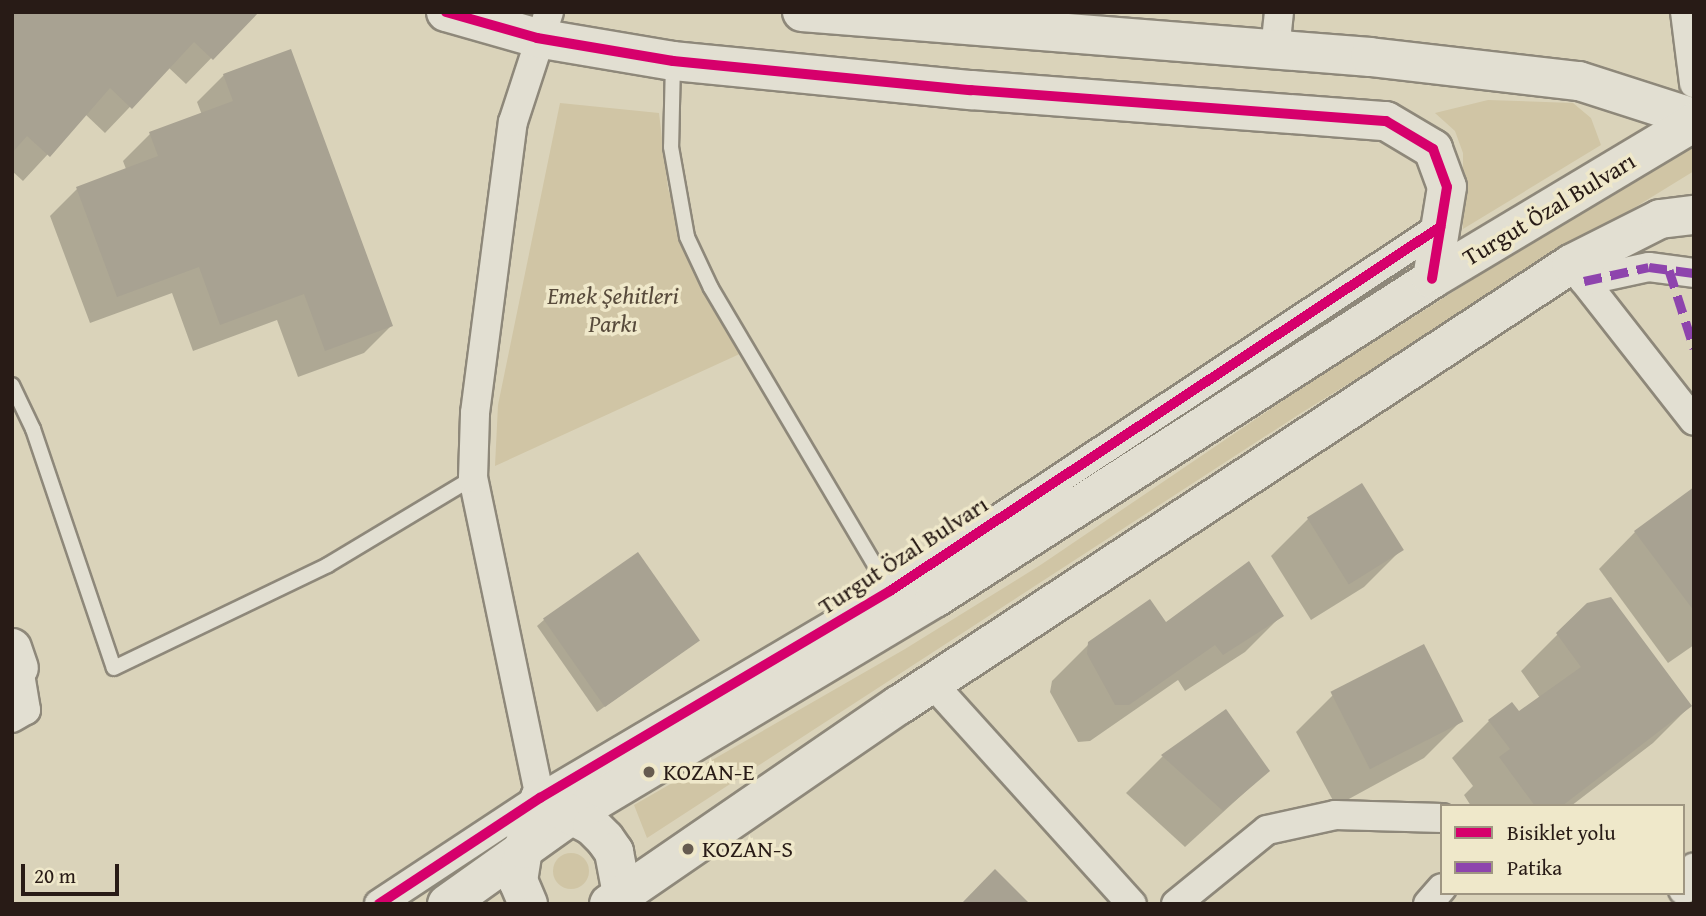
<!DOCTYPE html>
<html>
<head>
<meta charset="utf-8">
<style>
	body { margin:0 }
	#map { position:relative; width:1706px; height:916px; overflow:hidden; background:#dad3ba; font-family:"Gentium Book Plus",serif }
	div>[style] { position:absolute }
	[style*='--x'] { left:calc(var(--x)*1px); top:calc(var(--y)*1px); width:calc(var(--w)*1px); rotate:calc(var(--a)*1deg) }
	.green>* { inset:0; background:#d0c5a5 }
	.round { border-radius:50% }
	.shadow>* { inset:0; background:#0003 }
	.building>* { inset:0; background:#a8a292; transform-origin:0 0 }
	.roads { filter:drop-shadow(2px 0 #8e887a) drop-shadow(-2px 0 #8e887a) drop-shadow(0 2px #8e887a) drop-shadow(0 -2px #8e887a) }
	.lane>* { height:14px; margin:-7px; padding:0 7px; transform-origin:7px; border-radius:7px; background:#e2dfd2 }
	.street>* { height:28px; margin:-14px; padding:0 14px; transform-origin:14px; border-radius:14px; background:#e2dfd2 }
	.secondary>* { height:38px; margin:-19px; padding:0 19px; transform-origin:19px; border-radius:19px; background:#e2dfd2 }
	.quiet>* { height:9px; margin-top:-4.5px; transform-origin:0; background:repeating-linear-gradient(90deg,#8e44ad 0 18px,transparent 0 27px) }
	.cycleway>* { height:10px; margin:-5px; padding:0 5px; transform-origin:5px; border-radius:5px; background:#d6006c }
	.dots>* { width:19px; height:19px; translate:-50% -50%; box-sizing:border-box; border:4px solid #efe8ca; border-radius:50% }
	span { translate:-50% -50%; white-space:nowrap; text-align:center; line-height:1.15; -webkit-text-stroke:7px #efe8ca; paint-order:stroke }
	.street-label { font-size:24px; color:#281b16 }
	.park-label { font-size:24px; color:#584b3c; font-style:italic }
	.poi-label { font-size:24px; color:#281b16 }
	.left { translate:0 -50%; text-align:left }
	.frame { position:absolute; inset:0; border:14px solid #281b16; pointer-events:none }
	.legend { position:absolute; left:1440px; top:804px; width:245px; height:91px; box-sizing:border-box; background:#efe8ca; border:2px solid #9f9682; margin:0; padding:9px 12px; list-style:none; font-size:21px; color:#281b16 }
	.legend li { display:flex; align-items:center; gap:14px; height:35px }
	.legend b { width:35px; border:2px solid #9f9682 }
	.scale { position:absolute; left:21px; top:864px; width:98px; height:32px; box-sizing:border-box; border:4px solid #281b16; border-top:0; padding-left:9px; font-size:21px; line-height:24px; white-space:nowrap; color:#281b16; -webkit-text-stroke:5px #efe8ca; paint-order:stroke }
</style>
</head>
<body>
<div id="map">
	<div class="green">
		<i style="clip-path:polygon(1488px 100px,1573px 103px,1591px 118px,1601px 145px,1463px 229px,1463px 153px,1455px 131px,1435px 113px)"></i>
		<i style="clip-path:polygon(560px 103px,659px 113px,668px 189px,692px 259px,744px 352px,495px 466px,498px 405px)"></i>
		<i style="clip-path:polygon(1694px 139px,1694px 171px,1301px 413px,647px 838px,634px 805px,905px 649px,1042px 564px,1297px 391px)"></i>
		<i style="clip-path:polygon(1430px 251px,1429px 261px,965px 555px)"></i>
		<i class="round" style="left:553px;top:853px;width:36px;height:36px"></i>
	</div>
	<div class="shadow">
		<i style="clip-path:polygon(12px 12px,256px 12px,186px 84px,168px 67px,105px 133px,85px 114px,23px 181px,12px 171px)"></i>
		<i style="clip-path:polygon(1496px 12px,1584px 12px,1582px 14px)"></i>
		<i style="clip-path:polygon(224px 75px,391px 326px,364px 353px,298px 377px,277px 320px,193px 351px,172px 293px,90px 323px,50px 216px,77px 189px,126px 169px,123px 161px,150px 134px,202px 115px,197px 102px)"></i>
		<i style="clip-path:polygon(1361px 486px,1401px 550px,1364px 587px,1311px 620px,1271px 556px,1308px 519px)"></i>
		<i style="clip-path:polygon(1694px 508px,1694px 645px,1668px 663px,1599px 569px,1635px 532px)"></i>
		<i style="clip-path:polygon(1282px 615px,1245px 652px,1185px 691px,1178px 680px,1090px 741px,1078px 742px,1050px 692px,1052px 681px,1089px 644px,1165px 625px)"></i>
		<i style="clip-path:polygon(545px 619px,698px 641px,597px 712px,537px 626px)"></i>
		<i style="clip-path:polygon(1558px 634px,1690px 706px,1653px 743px,1571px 806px,1471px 806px,1464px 795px,1473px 786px,1452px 758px,1489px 721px,1518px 713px,1540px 698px,1521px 671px)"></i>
		<i style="clip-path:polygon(1423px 646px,1461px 721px,1424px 758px,1336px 806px,1296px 732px,1333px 695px)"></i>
		<i style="clip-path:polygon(1163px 756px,1268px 771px,1185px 847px,1126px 793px)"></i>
	</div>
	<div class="building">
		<i style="clip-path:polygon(12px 12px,259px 12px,213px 60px,194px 42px,132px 109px,110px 88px,50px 157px,27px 136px,12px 153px)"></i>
		<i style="clip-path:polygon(291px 49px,393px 326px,325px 351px,304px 294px,220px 325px,199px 267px,117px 297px,76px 187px,158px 156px,149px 132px,233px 101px,223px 74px)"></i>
		<i style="left:1362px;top:483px;width:79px;height:65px;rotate:58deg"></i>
		<i style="clip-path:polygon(1694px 487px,1694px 611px,1634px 531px)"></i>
		<i style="left:638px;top:552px;width:108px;height:116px;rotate:55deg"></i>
		<i style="clip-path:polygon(1249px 561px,1284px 616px,1223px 655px,1215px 645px,1129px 705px,1115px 705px,1087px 654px,1088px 642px,1150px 599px,1166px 622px)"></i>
		<i style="clip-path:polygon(1611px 597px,1692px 706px,1562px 806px,1535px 806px,1499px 757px,1510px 749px,1488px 720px,1512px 702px,1519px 711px,1581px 667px,1556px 633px,1587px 603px)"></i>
		<i style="left:1424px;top:644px;width:87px;height:105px;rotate:63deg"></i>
		<i style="clip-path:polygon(1226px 709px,1270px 771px,1223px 811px,1161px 755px)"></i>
		<i style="clip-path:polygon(995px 869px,1030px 904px,961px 904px)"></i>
	</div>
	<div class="roads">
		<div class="lane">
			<i style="--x:673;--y:62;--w:85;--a:91.3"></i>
			<i style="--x:671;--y:147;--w:91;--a:79.9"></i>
			<i style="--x:687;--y:237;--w:56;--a:64.8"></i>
			<i style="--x:711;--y:288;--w:352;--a:59.4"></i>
			<i style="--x:12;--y:385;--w:49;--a:64.5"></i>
			<i style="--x:33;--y:429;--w:252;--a:71.3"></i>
			<i style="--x:114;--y:668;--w:237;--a:-25.7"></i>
			<i style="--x:328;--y:565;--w:169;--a:-31"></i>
		</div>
		<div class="street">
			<i style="--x:1685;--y:12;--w:72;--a:82.8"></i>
			<i style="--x:1275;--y:50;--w:38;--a:-84"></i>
			<i style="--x:1571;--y:264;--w:199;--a:51.9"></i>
			<i style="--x:1584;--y:281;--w:66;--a:-12.2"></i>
			<i style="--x:1649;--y:267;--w:45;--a:7.6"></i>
			<i style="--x:932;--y:683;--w:298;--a:47.9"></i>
			<i style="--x:12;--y:718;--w:16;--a:-30"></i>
			<i style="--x:26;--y:710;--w:43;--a:-99.5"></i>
			<i style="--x:540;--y:798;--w:327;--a:-101.8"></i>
			<i style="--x:473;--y:478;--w:65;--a:-88.2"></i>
			<i style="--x:475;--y:413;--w:293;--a:-82.6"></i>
			<i style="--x:513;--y:122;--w:116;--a:-71.9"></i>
			<i style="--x:1683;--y:890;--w:25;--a:-64"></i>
			<i style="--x:379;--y:904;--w:193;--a:-33.4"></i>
			<i style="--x:540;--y:798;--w:407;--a:-30.6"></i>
			<i style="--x:890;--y:591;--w:660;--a:-33.5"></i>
			<i style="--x:1176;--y:904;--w:117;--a:-39.1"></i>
			<i style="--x:1267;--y:830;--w:70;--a:-12.4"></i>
			<i style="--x:1335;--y:815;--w:107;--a:1.6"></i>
			<i style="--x:1428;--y:904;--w:21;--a:-49"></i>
		</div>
		<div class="secondary">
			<i style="--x:446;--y:12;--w:95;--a:15.9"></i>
			<i style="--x:537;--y:38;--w:138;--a:9.6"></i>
			<i style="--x:673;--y:61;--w:299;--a:5.6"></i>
			<i style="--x:971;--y:90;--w:416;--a:4.3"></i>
			<i style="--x:1386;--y:121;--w:55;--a:30.8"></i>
			<i style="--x:1433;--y:149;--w:40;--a:69.8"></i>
			<i style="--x:1447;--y:187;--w:93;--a:99.3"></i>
			<i style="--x:802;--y:12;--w:570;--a:4.53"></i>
			<i style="--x:1370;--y:57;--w:210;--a:6.6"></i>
			<i style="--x:1579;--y:81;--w:121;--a:17.8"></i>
			<i style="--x:12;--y:648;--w:21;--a:71"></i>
			<i style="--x:447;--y:904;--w:153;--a:-35.5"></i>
			<i style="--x:572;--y:815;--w:423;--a:-30.9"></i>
			<i style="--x:935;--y:598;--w:591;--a:-32.69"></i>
			<i style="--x:1432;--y:279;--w:305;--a:-30.9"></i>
			<i style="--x:528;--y:904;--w:25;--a:-113"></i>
			<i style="--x:518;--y:881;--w:32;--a:-81"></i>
			<i style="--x:523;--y:849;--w:54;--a:-71.6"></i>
			<i style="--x:540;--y:798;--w:59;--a:28.3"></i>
			<i style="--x:592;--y:826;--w:18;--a:45"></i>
			<i style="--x:605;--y:839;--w:16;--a:55"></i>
			<i style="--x:614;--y:852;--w:43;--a:79.2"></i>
			<i style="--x:609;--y:904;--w:352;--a:-34.5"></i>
			<i style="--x:899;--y:705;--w:804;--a:-33.27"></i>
			<i style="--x:1571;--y:264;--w:100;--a:-26.8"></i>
			<i style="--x:1660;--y:219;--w:34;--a:-7"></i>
		</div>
	</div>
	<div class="quiet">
		<i style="--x:1669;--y:270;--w:82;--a:72.2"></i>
		<i style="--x:1584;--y:281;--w:66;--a:-12.2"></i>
		<i style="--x:1649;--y:267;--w:45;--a:7.6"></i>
	</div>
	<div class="cycleway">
		<i style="--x:446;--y:12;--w:95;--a:15.9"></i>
		<i style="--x:537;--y:38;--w:138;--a:9.6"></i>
		<i style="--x:673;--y:61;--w:299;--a:5.6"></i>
		<i style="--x:971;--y:90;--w:416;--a:4.3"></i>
		<i style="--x:1386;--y:121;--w:55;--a:30.8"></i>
		<i style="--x:1433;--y:149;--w:40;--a:69.8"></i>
		<i style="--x:1447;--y:187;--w:93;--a:99.3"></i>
		<i style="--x:379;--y:904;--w:193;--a:-33.4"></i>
		<i style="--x:540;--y:798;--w:407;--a:-30.6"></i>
		<i style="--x:890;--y:591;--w:660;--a:-33.5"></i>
	</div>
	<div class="dots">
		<i style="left:649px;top:772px;background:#665b4f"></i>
		<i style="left:688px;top:849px;background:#665b4f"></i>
	</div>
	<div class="street-label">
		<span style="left:1549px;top:209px;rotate:-31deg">Turgut Özal Bulvarı</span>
		<span style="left:903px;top:555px;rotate:-33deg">Turgut Özal Bulvarı</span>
	</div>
	<div class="park-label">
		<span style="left:613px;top:310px">Emek Şehitleri<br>Parkı</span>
	</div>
	<div class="poi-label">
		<span class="left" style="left:663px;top:772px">KOZAN-E</span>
		<span class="left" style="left:702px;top:849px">KOZAN-S</span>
	</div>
	<div class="frame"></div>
	<ul class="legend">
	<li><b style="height:9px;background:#d6006c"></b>Bisiklet yolu</li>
	<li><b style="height:9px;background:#8e44ad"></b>Patika</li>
	</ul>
	<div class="scale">20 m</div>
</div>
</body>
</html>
